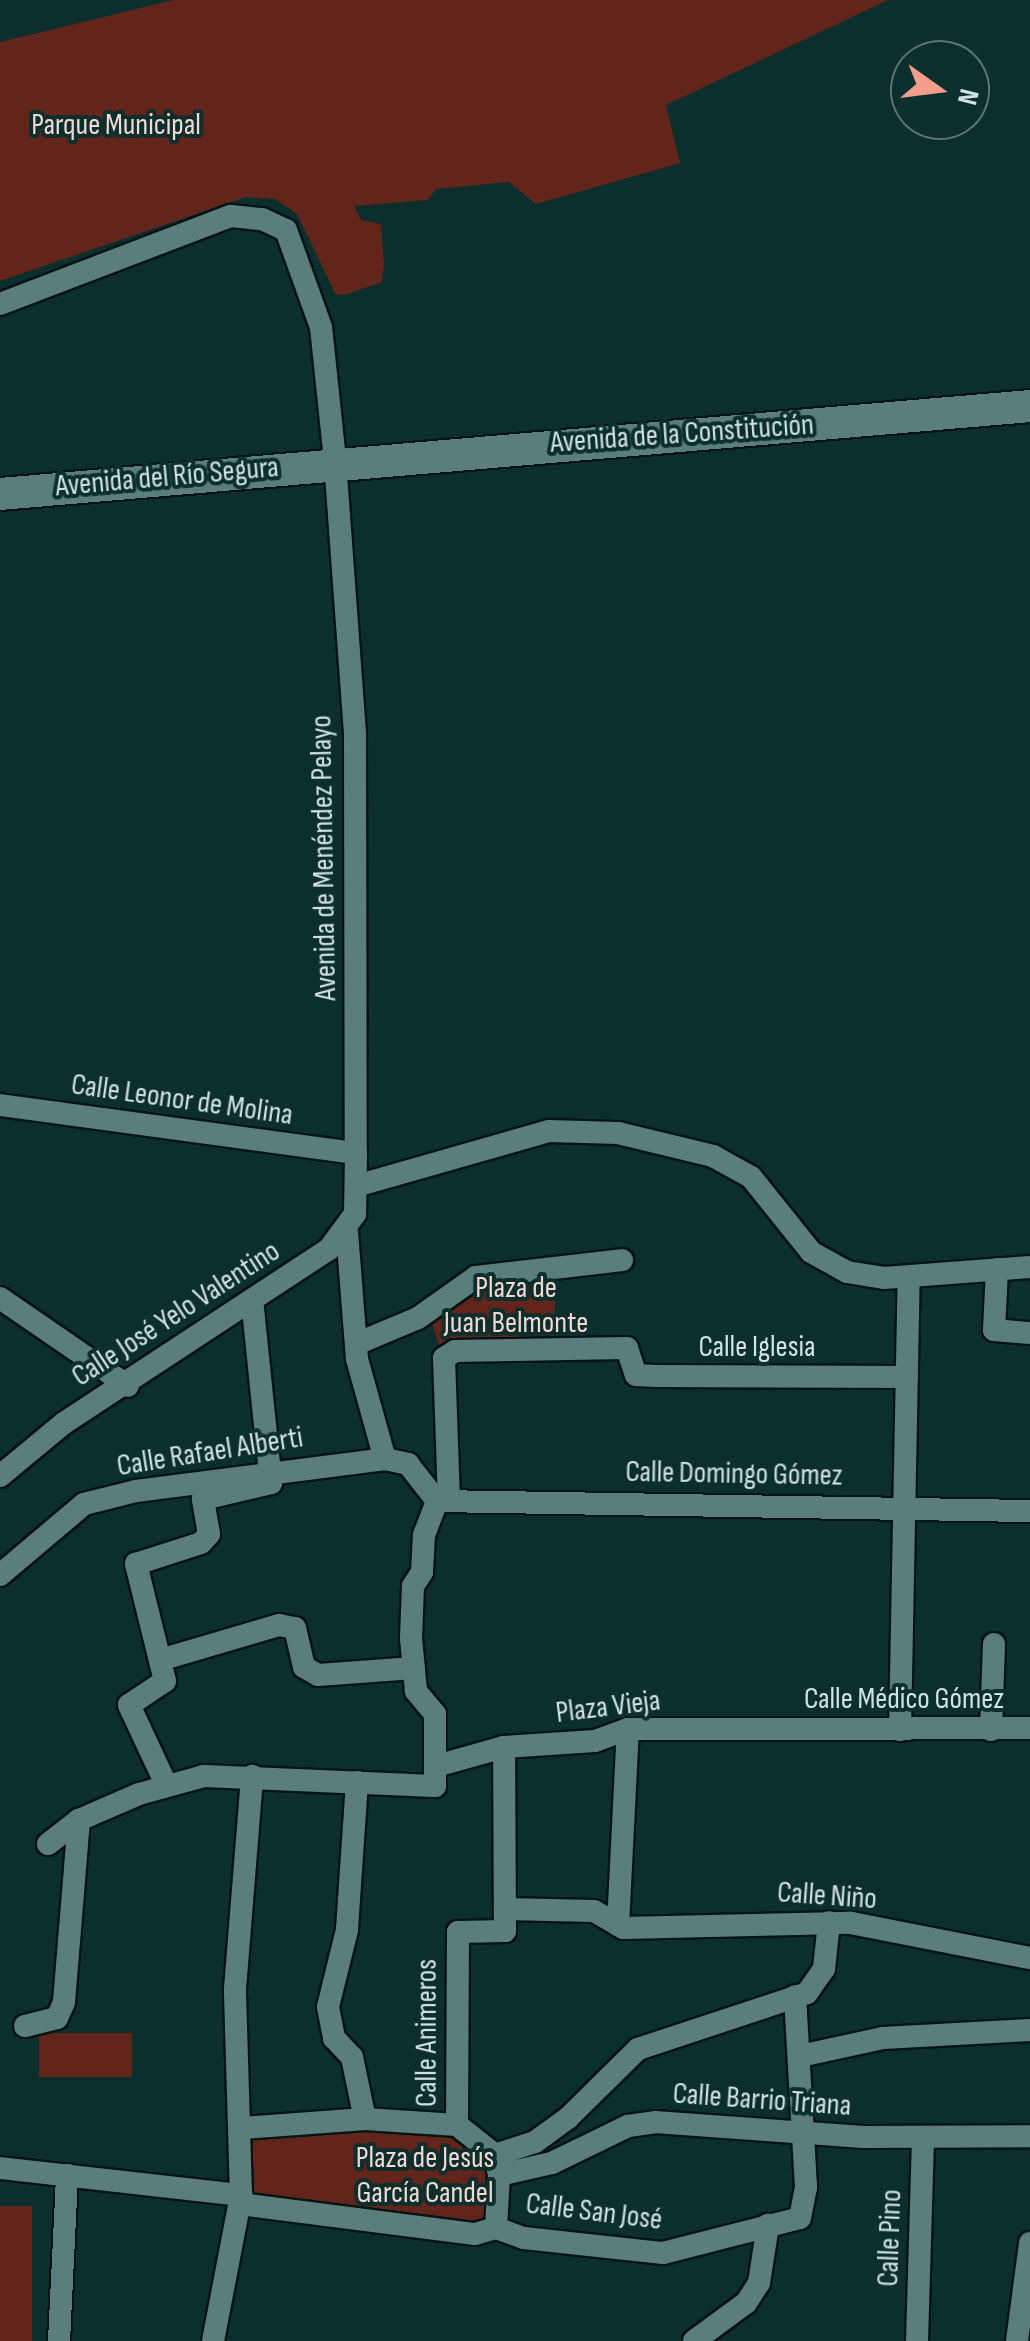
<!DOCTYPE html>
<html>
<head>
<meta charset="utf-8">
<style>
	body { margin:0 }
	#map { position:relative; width:1030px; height:2341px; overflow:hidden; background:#0c2e2d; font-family:"Sofia Sans Condensed",sans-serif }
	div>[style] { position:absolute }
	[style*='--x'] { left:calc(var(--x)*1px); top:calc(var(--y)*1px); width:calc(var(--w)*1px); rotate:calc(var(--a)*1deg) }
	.green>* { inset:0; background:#61251b; transform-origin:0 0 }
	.roads { filter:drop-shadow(2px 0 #001514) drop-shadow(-2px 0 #001514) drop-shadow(0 2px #001514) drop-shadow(0 -2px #001514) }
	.street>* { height:22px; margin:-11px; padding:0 11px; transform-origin:11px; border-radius:11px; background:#5b7d7b }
	.secondary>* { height:32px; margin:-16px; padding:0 16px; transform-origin:16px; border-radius:16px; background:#5b7d7b }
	span { translate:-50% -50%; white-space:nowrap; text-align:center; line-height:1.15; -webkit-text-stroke:8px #0c2e2d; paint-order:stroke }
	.park-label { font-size:30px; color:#f3d9d3 }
	.street-label { font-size:30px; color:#d1e3e2 }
	.north { position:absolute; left:890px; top:40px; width:100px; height:100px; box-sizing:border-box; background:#0c2e2d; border:2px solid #5b7675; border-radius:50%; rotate:104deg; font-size:28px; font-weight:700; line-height:40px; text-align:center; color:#d1e3e2 }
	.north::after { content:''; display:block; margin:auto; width:35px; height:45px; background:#f49d8c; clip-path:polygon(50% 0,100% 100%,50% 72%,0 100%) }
</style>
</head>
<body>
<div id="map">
	<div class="green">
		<i style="clip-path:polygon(174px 0,888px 0,666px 105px,680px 163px,536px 204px,509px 182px,436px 189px,428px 200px,354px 206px,361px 220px,381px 224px,384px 263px,382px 282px,347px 294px,336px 295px,297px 214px,275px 199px,246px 197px,0 281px,0 42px)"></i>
		<i style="clip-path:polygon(558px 1260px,553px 1340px,440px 1348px,427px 1307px,458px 1288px)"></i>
		<i style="left:39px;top:2033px;width:93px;height:44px"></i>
		<i style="clip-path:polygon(457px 2125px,495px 2155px,496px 2228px,241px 2195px,242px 2128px)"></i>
		<i style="left:0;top:2206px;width:32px;height:135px"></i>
	</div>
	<div class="roads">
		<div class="street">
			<i style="--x:0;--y:304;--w:247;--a:-20.9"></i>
			<i style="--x:231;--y:216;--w:31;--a:6"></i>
			<i style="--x:262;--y:219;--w:26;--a:25"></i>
			<i style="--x:286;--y:230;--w:103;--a:70.2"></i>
			<i style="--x:321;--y:327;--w:135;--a:84"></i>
			<i style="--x:335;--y:461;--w:275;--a:85.8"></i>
			<i style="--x:355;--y:735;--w:418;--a:89.9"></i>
			<i style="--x:356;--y:1153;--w:61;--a:90.9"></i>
			<i style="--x:355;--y:1214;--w:44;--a:126.6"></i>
			<i style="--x:329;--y:1249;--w:317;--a:146.7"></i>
			<i style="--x:64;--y:1423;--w:83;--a:140.4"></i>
			<i style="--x:0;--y:1105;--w:359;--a:7.7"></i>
			<i style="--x:356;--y:1186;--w:201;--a:-15.9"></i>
			<i style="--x:549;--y:1131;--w:69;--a:1.7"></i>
			<i style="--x:618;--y:1133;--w:98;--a:13.6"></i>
			<i style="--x:713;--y:1156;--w:43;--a:28.9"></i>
			<i style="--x:751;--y:1177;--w:96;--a:51.3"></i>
			<i style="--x:811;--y:1252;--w:41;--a:29.1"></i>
			<i style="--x:847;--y:1272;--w:37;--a:9"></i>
			<i style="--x:884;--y:1278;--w:146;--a:-4.3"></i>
			<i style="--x:347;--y:1232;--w:127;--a:85.5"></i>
			<i style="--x:357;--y:1359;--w:104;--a:74.4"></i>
			<i style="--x:997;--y:1269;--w:61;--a:92.8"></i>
			<i style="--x:994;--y:1330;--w:36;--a:5"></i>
			<i style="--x:0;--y:1298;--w:155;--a:34.5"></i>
			<i style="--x:356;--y:1344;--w:67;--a:-22.8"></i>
			<i style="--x:418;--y:1318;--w:71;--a:-35.3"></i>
			<i style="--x:476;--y:1277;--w:147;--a:-6.6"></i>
			<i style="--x:437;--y:1501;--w:593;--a:0.97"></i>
			<i style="--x:449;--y:1501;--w:143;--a:-92"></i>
			<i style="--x:444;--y:1358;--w:13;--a:-32"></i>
			<i style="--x:455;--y:1351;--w:172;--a:-1"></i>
			<i style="--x:627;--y:1348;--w:28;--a:72"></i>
			<i style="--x:636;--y:1375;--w:20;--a:3"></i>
			<i style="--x:656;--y:1376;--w:251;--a:0.2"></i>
			<i style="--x:0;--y:1575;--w:110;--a:-40.2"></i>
			<i style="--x:84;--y:1504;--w:54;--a:-14"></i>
			<i style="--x:136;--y:1491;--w:251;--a:-7.3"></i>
			<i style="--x:385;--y:1459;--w:24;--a:12"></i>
			<i style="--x:408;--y:1464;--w:47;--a:51.9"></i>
			<i style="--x:160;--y:1660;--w:124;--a:-16.4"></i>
			<i style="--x:279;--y:1625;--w:16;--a:11"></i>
			<i style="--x:295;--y:1628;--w:40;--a:77"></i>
			<i style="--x:304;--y:1667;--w:16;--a:30"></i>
			<i style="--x:318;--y:1675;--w:96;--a:-4.2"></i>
			<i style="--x:900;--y:1730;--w:453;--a:-88.9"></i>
			<i style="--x:991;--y:1730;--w:86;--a:-88"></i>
			<i style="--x:436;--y:1766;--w:71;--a:-15.6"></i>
			<i style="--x:504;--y:1747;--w:91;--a:-3.8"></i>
			<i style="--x:595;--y:1741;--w:35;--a:-20"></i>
			<i style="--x:628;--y:1729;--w:402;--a:-0.1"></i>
			<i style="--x:165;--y:1782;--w:85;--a:-115.1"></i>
			<i style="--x:129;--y:1705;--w:43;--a:-33.7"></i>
			<i style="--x:165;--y:1681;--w:121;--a:-103.9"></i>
			<i style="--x:136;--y:1564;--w:68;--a:-17.9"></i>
			<i style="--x:201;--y:1543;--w:12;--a:-48"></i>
			<i style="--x:209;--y:1534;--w:36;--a:-100"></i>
			<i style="--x:203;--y:1499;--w:70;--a:-13.2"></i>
			<i style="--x:271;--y:1483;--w:184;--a:-95.9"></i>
			<i style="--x:357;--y:1782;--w:148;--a:93.9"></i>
			<i style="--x:347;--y:1930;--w:79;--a:103.9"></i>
			<i style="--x:328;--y:2007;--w:32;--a:79"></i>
			<i style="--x:334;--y:2038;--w:26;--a:47"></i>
			<i style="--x:352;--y:2057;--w:63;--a:78.2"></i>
			<i style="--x:48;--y:1844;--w:39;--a:-38"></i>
			<i style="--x:79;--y:1820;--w:65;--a:-23.4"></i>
			<i style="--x:139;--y:1794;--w:67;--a:-15.5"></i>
			<i style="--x:204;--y:1776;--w:231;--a:2.5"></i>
			<i style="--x:435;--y:1786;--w:72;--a:-90"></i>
			<i style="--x:435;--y:1714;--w:30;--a:-130"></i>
			<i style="--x:416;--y:1691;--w:53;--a:-95.4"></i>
			<i style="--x:411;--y:1638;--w:52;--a:-87.8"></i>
			<i style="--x:413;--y:1586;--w:17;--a:-57"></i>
			<i style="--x:422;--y:1572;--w:37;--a:-87"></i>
			<i style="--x:424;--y:1535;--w:36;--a:-69"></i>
			<i style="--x:505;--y:1909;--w:89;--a:1.3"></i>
			<i style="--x:594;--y:1911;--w:34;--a:30"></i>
			<i style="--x:623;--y:1928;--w:228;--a:-1.3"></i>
			<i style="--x:851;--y:1923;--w:182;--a:11.1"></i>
			<i style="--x:618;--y:1925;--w:196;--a:-87.1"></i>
			<i style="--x:25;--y:2026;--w:33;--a:-14"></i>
			<i style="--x:57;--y:2018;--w:17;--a:-66"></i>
			<i style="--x:64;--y:2002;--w:183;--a:-85.3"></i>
			<i style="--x:800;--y:2056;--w:85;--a:-12.2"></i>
			<i style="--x:883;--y:2038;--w:147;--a:-3.1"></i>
			<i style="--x:457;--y:2125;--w:193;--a:-89.7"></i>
			<i style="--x:458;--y:1932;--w:47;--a:-1.2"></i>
			<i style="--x:505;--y:1931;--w:184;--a:-90.3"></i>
			<i style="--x:495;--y:2155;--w:42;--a:-18"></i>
			<i style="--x:535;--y:2142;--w:41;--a:-36"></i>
			<i style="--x:568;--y:2118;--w:98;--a:-44.6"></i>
			<i style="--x:638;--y:2049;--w:178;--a:-18.3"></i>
			<i style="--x:807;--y:1993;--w:29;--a:-55"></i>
			<i style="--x:824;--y:1969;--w:47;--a:-83.9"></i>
			<i style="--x:0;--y:2168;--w:243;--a:6.4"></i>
			<i style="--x:499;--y:2175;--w:54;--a:-12.8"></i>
			<i style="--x:552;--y:2163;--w:85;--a:-26"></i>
			<i style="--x:628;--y:2126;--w:27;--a:-8"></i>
			<i style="--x:655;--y:2122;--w:209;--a:4.1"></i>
			<i style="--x:863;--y:2137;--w:167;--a:-0.3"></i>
			<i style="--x:240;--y:2204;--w:237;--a:7.3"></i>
			<i style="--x:475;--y:2234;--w:22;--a:-16"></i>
			<i style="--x:496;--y:2228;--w:53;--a:-86.8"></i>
			<i style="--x:499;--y:2175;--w:20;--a:-101"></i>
			<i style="--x:495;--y:2155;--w:48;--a:-141.7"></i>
			<i style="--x:457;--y:2125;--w:92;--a:-176.3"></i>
			<i style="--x:365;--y:2119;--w:123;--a:175.8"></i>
			<i style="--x:496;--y:2228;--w:30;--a:20"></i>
			<i style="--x:524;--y:2238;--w:140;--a:6.2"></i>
			<i style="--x:663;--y:2253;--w:141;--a:-14.3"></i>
			<i style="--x:800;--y:2218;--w:32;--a:-79"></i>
			<i style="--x:806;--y:2187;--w:191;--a:-93.3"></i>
			<i style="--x:59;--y:2341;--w:166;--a:-87.2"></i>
			<i style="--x:213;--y:2341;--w:149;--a:-79.1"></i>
			<i style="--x:241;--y:2195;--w:206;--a:-91.7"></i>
			<i style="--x:235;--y:1989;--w:214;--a:-85.4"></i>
			<i style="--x:694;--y:2341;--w:64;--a:-36.2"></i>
			<i style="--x:746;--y:2303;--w:24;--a:-57"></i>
			<i style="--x:759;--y:2283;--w:59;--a:-81.2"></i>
			<i style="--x:917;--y:2341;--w:204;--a:-88.3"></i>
			<i style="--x:1017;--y:2341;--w:99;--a:-82.4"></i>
		</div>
		<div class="secondary">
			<i style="--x:0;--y:494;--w:1034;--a:-4.88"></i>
		</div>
	</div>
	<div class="park-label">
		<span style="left:116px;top:125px">Parque Municipal</span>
		<span style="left:516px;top:1305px">Plaza de<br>Juan Belmonte</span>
		<span style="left:425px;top:2175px">Plaza de Jesús<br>García Candel</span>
	</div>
	<div class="street-label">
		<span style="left:682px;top:434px;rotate:-4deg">Avenida de la Constitución</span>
		<span style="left:167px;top:477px;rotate:-5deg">Avenida del Río Segura</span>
		<span style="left:324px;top:858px;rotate:-91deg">Avenida de Menéndez Pelayo</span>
		<span style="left:182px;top:1100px;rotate:8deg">Calle Leonor de Molina</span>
		<span style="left:176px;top:1314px;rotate:-33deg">Calle José Yelo Valentino</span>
		<span style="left:757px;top:1347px">Calle Iglesia</span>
		<span style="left:210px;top:1452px;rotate:-9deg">Calle Rafael Alberti</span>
		<span style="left:734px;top:1474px;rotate:1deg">Calle Domingo Gómez</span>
		<span style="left:904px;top:1699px">Calle Médico Gómez</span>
		<span style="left:608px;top:1707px;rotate:-7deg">Plaza Vieja</span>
		<span style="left:827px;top:1896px;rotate:4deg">Calle Niño</span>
		<span style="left:427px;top:2033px;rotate:-90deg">Calle Animeros</span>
		<span style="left:762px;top:2100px;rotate:4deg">Calle Barrio Triana</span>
		<span style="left:594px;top:2212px;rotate:7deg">Calle San José</span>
		<span style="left:890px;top:2238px;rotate:-88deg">Calle Pino</span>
	</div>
	<div class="north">N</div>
</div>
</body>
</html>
